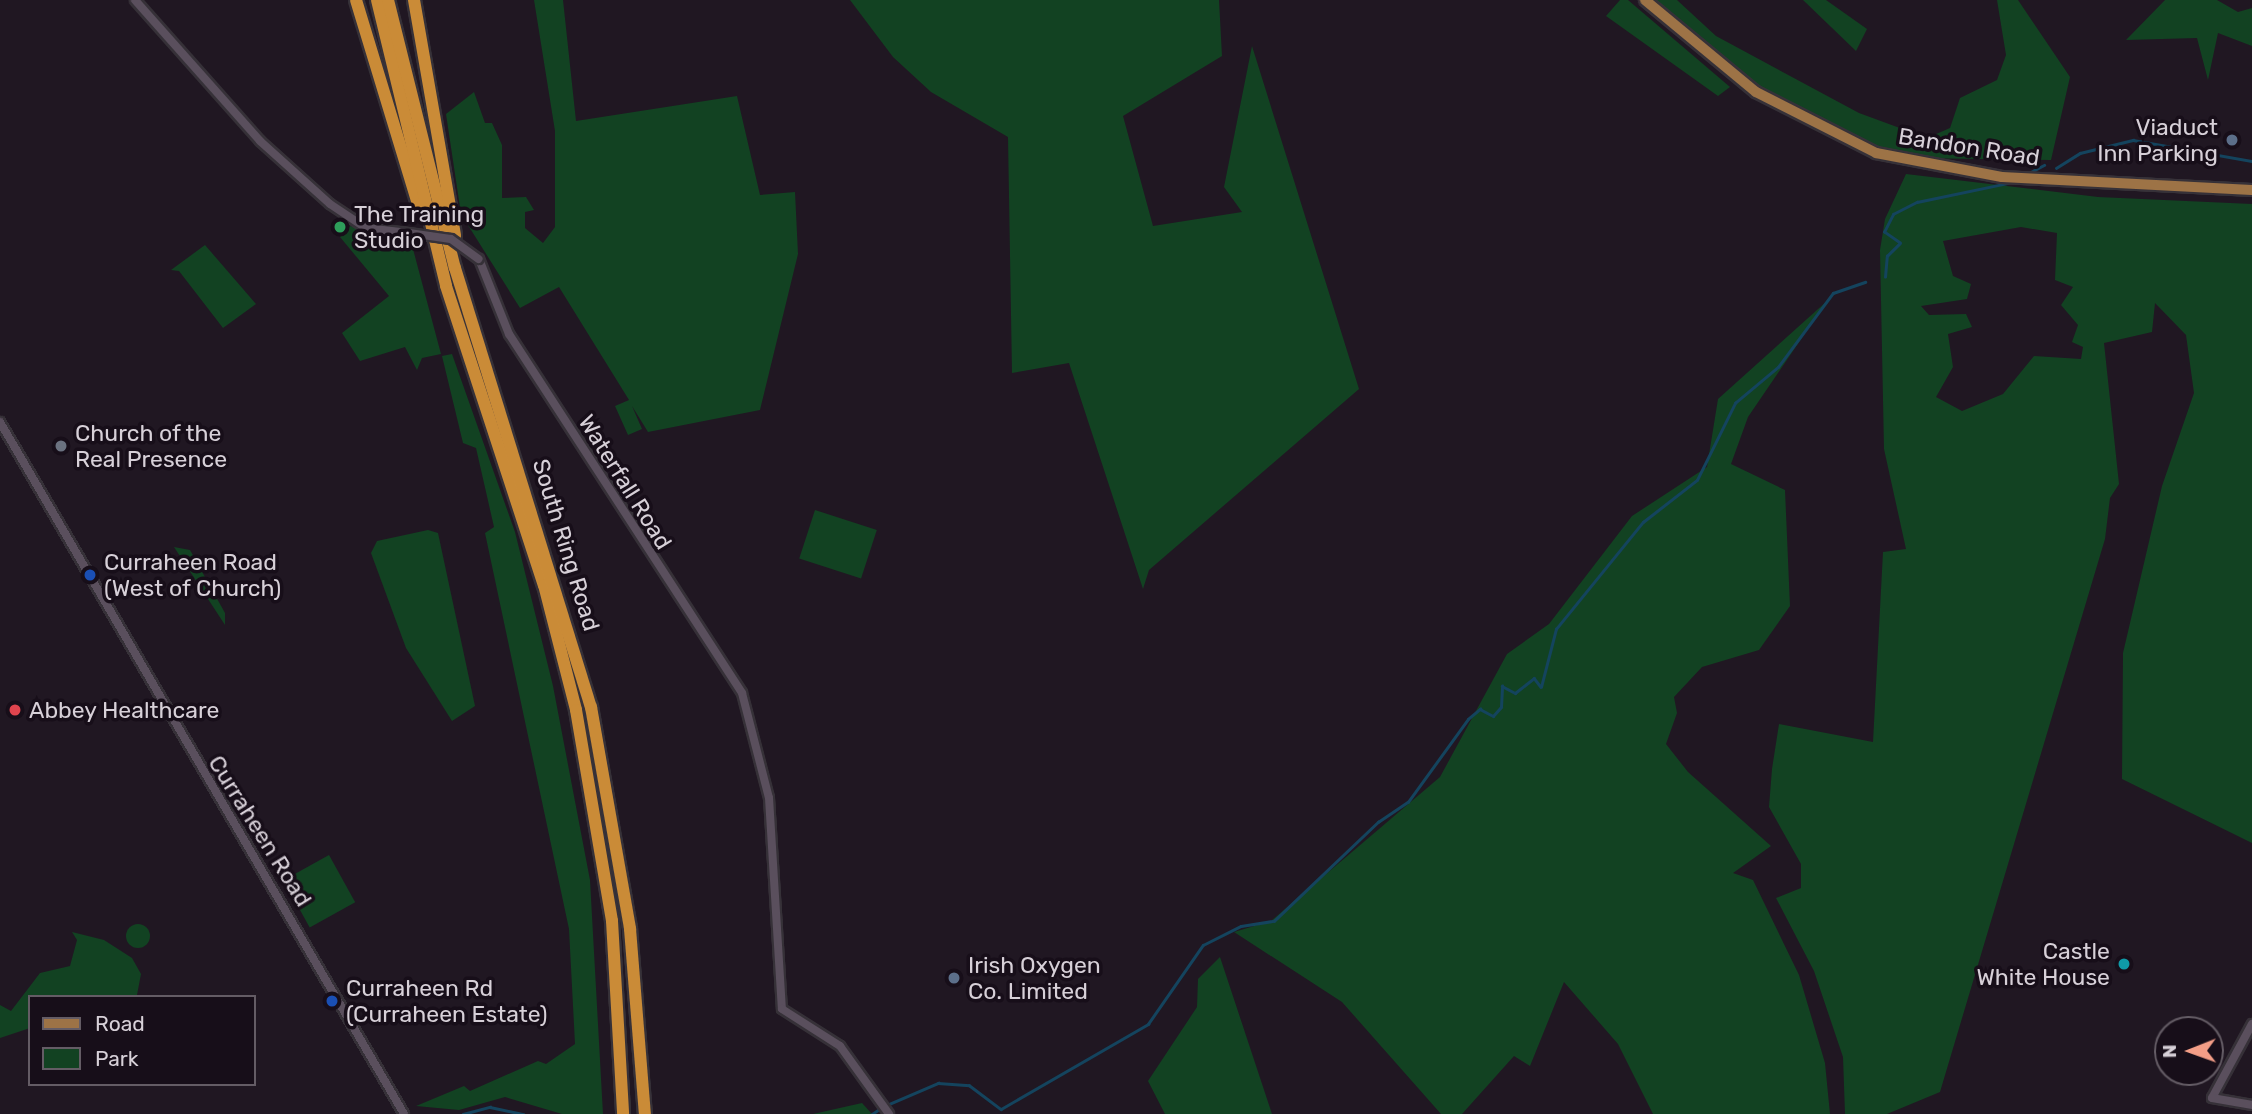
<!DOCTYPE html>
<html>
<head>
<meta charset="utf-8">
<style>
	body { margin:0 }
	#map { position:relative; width:2252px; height:1114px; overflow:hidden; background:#201722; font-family:Rubik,sans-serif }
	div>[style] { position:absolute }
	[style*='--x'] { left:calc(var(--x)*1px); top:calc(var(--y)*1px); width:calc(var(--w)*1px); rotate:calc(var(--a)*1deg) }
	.green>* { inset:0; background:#124222; transform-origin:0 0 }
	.round { border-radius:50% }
	.stream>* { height:2.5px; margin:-1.25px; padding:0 1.25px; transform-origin:1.25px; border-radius:1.25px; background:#14445e }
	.roads { filter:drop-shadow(2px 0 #363138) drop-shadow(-2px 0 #363138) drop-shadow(0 2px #363138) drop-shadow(0 -2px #363138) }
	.minor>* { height:8px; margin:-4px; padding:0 4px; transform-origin:4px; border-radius:4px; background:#5a4f5d }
	.major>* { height:10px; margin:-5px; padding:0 5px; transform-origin:5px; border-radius:5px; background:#9d7346 }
	.highway>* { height:12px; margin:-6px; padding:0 6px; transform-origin:6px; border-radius:6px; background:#ca8b37 }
	.bridges { filter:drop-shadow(2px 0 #363138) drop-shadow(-2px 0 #363138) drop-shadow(0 2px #363138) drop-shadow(0 -2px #363138) }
	.minor-bridge>* { height:8px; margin:-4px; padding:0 4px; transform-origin:4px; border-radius:4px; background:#5a4f5d }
	.dots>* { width:19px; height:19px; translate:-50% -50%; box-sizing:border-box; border:4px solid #170e19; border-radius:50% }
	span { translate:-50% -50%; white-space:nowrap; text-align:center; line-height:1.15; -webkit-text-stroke:7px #170e19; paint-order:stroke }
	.poi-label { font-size:23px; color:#d7d0d8 }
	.right { translate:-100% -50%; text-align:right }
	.left { translate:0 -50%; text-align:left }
	.street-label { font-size:23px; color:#d7d0d8 }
	.legend { position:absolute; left:28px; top:995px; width:228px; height:91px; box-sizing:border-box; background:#170e19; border:2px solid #645c65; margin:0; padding:9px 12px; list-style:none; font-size:21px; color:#d7d0d8 }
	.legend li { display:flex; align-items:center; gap:14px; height:35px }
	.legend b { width:35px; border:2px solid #645c65 }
	.north { position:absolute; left:2154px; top:1016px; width:70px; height:70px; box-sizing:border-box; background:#170e19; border:2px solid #645c65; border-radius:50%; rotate:269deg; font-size:19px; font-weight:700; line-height:28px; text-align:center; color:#d7d0d8 }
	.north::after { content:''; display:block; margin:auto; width:24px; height:32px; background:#f49e87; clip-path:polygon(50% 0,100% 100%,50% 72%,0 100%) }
</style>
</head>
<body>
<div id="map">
	<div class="green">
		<i style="clip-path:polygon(534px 0,563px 0,576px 121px,737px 96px,760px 195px,795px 192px,798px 254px,760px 410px,648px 432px,632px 406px,642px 429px,628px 435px,615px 406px,629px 400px,559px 287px,520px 308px,461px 214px,446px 114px,474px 92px,485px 123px,492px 123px,502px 145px,502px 198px,526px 197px,534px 210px,525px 212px,525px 228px,543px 243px,555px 227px,555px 131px)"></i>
		<i style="clip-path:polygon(1219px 0,1222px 56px,1123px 116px,1153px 226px,1242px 212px,1224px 187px,1252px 46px,1359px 389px,1149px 570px,1143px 589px,1069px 363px,1012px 373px,1008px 137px,931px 92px,893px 57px,850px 0)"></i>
		<i style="clip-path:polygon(1620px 0,1628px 0,1730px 87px,1718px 96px,1606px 16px)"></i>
		<i style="clip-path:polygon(1655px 0,1677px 0,1716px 36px,1859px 113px,1927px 138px,1950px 128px,1960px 98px,1997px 80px,2006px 55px,1997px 0,2018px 0,2070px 77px,2051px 160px,1912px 158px,1838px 133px,1752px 83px)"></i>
		<i style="clip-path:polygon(1803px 0,1826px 0,1867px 29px,1856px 51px)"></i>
		<i style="clip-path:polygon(2165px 0,2217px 0,2238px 12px,2252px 8px,2252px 46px,2218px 33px,2208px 80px,2197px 38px,2126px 40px)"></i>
		<i style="clip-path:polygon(evenodd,1906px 174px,2098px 197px,2252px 204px,2252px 843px,2122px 779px,2123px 653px,2162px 486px,2194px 393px,2186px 335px,2155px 303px,2152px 332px,2104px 343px,2119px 484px,2110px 498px,2105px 539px,1940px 1092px,1887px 1114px,1845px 1114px,1843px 1057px,1814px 971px,1776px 898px,1801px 888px,1801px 864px,1769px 807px,1772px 769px,1779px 724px,1873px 742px,1883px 552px,1906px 549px,1884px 449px,1880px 250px,1885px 219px,1906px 174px,2021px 227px,2057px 233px,2055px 280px,2073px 287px,2061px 305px,2078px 325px,2072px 342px,2083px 347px,2081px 359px,2034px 356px,2003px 394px,1962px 411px,1936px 397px,1953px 367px,1948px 334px,1972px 327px,1966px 314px,1929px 315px,1921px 306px,1967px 299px,1971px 284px,1953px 276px,1943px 241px,2021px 227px)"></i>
		<i style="clip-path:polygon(350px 226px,404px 239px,413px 249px,441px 354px,422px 358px,417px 370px,405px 347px,360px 361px,342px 333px,389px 296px,340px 237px)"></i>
		<i style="clip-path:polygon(205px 245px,256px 304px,223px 328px,179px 271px,171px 270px)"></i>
		<i style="clip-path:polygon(1827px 301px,1748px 417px,1731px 464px,1785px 490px,1790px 606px,1759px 650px,1702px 667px,1674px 697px,1677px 713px,1666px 744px,1688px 772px,1771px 846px,1733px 873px,1753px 880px,1799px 975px,1825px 1063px,1830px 1114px,1653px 1114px,1618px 1044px,1564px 982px,1530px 1066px,1514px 1056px,1462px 1114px,1441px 1114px,1342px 1002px,1234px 932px,1271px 921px,1440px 777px,1507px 654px,1549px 624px,1632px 516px,1707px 467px,1718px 399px)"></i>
		<i style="clip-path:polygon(452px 354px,515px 532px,553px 686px,590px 880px,603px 1114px,562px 1114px,505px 1097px,459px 1110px,416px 1106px,464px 1086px,470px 1091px,538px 1061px,546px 1064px,575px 1044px,569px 929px,485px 533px,494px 527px,476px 448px,463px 443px,442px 356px)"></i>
		<i style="left:815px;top:510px;width:65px;height:51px;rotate:18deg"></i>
		<i style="clip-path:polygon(428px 530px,438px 533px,475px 706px,452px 721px,406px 648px,371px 553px,377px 541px)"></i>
		<i style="clip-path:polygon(174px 547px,190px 550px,225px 613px,225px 625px)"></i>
		<i style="left:329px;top:855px;width:54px;height:52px;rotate:61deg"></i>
		<i class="round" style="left:126px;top:924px;width:24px;height:24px"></i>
		<i style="clip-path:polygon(72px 932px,104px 940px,132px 958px,141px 974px,137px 995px,30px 997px,30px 1028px,0 1038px,0 1005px,11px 1011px,40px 973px,70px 966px,77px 940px)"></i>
		<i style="clip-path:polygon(1220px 957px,1272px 1114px,1165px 1114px,1148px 1081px,1197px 1007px,1198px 979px)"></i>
		<i style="clip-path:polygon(862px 1103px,872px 1114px,813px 1114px)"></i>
	</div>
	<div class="stream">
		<i style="--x:2056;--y:168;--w:28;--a:-32"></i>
		<i style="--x:2080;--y:153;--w:55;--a:-13.8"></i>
		<i style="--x:2133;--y:140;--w:121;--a:10"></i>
		<i style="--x:2029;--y:173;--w:17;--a:-28"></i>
		<i style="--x:1885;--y:277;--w:21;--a:-85"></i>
		<i style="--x:1887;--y:256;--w:18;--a:-45"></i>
		<i style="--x:1900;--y:243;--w:19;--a:-145"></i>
		<i style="--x:1884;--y:232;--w:20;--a:-63"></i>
		<i style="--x:1893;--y:214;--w:27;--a:-27"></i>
		<i style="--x:1917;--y:202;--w:93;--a:-11.8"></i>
		<i style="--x:887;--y:1105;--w:56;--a:-23.3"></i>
		<i style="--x:938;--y:1083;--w:31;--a:4"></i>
		<i style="--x:969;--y:1085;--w:40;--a:37"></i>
		<i style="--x:1001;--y:1109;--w:170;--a:-30"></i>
		<i style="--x:1148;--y:1024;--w:96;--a:-55.2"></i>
		<i style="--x:1203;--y:945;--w:42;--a:-26.6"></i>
		<i style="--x:1241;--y:926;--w:33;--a:-9"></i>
		<i style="--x:1274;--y:921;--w:144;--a:-43.6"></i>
		<i style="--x:1378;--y:822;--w:36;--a:-34"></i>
		<i style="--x:1408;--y:802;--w:102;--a:-54.1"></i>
		<i style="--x:1468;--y:719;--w:16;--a:-40"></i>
		<i style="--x:1480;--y:709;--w:15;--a:28"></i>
		<i style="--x:1493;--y:716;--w:12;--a:-48"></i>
		<i style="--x:1501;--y:707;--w:21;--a:-87"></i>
		<i style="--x:1502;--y:686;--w:15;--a:28"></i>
		<i style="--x:1515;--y:693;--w:24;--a:-38"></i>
		<i style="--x:1534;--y:678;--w:11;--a:52"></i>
		<i style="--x:1541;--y:687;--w:60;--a:-75.5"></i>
		<i style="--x:1556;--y:629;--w:138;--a:-50.9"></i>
		<i style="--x:1643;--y:522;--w:68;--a:-37.9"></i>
		<i style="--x:1697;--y:480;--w:86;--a:-63.7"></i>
		<i style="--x:1735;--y:403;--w:56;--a:-39.9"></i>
		<i style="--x:1778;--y:367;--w:92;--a:-53.4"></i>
		<i style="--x:1833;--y:293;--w:34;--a:-19"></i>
		<i style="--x:463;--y:1114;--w:28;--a:-15"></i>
		<i style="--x:490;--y:1107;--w:34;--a:12"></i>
		<i style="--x:872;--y:1114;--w:11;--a:-34"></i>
	</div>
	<div class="roads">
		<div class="minor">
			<i style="--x:135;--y:0;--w:188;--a:48.4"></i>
			<i style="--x:260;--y:141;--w:94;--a:42"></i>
			<i style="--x:330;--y:204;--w:43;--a:33.7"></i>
			<i style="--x:366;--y:228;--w:43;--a:6.6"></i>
			<i style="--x:479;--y:259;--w:81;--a:68.2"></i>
			<i style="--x:509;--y:334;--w:428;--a:57"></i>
			<i style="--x:742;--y:693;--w:108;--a:75.6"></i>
			<i style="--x:769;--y:798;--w:211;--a:86.5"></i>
			<i style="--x:782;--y:1009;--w:69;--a:32.5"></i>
			<i style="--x:840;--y:1046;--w:84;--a:54.2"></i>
			<i style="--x:0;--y:422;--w:801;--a:59.72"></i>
			<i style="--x:2252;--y:1024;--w:84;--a:118.4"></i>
			<i style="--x:2212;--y:1098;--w:41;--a:9.9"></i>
		</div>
		<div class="major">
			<i style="--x:1645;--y:0;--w:144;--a:39.7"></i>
			<i style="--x:1756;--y:92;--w:135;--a:26.9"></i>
			<i style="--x:1876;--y:153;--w:128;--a:10.8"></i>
			<i style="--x:2002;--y:177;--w:250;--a:3"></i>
		</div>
		<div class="highway">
			<i style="--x:356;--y:0;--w:216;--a:73.1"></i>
			<i style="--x:377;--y:0;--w:294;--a:76.4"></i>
			<i style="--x:446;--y:286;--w:315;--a:71.9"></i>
			<i style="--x:544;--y:585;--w:129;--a:75.6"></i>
			<i style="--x:576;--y:710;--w:214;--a:80.3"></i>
			<i style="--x:612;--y:921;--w:193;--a:86.7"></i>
			<i style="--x:388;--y:0;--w:276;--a:76"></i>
			<i style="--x:455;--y:268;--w:460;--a:72.8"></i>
			<i style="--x:591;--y:707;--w:225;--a:80"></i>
			<i style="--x:630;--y:929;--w:186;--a:85.4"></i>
			<i style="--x:414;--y:0;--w:239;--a:80.1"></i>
		</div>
	</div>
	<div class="bridges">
		<div class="minor-bridge">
			<i style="--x:409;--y:233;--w:42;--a:8.1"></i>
			<i style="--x:451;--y:239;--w:34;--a:36"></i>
		</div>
	</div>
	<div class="dots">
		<i style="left:2232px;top:140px;background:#5c6f8a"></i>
		<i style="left:340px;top:227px;background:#2e9e5b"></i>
		<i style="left:61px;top:446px;background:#6b7280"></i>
		<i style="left:90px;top:575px;background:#1a4fb4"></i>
		<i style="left:15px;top:710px;background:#e0444e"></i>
		<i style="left:2124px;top:964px;background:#0f9aa8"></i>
		<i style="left:954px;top:978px;background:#5c6f8a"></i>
		<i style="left:332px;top:1001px;background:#1a4fb4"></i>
	</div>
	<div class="poi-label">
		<span class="right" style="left:2218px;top:140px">Viaduct<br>Inn Parking</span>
		<span class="left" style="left:354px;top:227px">The Training<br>Studio</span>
		<span class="left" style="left:75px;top:446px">Church of the<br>Real Presence</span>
		<span class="left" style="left:104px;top:575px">Curraheen Road<br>(West of Church)</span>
		<span class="left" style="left:29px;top:710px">Abbey Healthcare</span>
		<span class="right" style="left:2110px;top:964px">Castle<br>White House</span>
		<span class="left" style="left:968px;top:978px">Irish Oxygen<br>Co. Limited</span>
		<span class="left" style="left:346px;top:1001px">Curraheen Rd<br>(Curraheen Estate)</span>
	</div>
	<div class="street-label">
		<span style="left:1969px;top:147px;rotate:9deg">Bandon Road</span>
		<span style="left:625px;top:482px;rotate:58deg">Waterfall Road</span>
		<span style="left:566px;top:545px;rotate:73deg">South Ring Road</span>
		<span style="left:260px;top:831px;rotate:58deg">Curraheen Road</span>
	</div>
	<ul class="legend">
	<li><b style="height:9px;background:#9d7346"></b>Road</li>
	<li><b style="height:19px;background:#124222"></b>Park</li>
	</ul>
	<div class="north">N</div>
</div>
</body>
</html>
